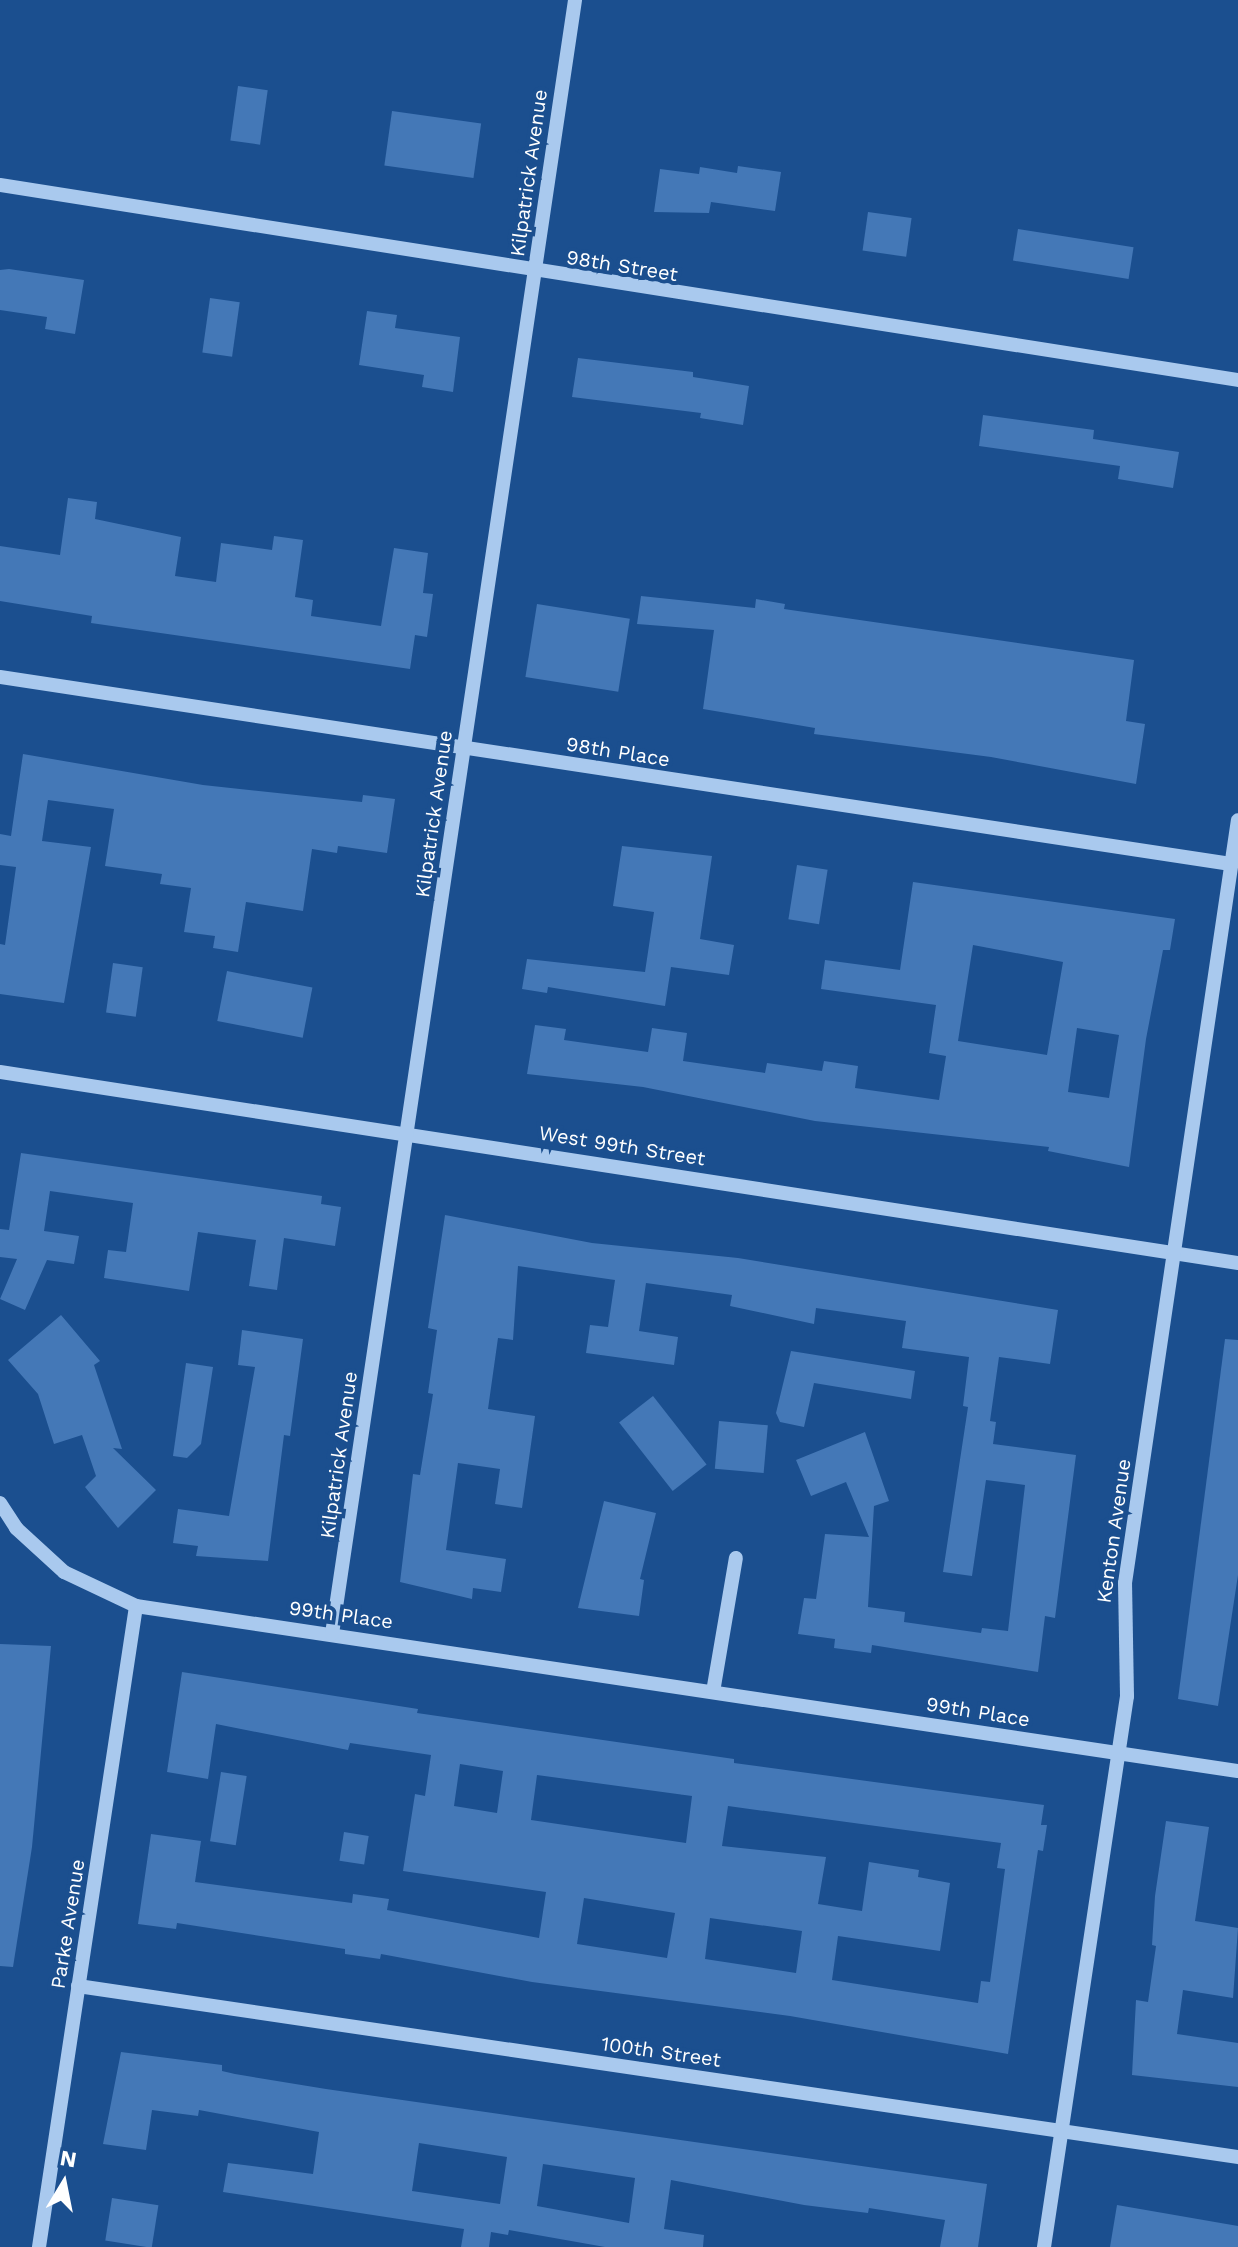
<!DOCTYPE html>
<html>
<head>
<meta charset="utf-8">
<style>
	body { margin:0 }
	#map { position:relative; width:1238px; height:2247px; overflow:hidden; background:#1b4f8f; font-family:"Work Sans",sans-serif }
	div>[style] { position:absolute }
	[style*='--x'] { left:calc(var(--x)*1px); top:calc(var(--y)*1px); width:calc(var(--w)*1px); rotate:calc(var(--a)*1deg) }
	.building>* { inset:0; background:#4478b7; transform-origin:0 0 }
	.minor>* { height:14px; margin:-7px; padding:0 7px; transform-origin:7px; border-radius:7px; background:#a9c9ee }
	span { translate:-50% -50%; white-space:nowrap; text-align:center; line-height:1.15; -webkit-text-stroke:8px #1b4f8f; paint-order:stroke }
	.street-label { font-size:20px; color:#fff }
	.north { position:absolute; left:24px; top:2143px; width:80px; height:80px; -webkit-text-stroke:6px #1b4f8f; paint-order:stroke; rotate:10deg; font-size:22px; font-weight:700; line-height:32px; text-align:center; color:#fff }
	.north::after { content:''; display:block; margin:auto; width:28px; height:36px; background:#fff; clip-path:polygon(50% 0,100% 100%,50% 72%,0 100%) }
</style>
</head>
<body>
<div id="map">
	<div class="building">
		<i style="left:238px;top:86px;width:30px;height:55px;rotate:8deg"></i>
		<i style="left:392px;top:111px;width:90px;height:55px;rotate:8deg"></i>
		<i style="clip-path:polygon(738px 166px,781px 172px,775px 211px,711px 202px,709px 213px,654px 212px,660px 169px,699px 174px,700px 167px,737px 173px)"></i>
		<i style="left:868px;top:212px;width:44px;height:39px;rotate:8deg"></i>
		<i style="left:1018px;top:229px;width:117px;height:32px;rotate:9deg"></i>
		<i style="clip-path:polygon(9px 269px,84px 280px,75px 334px,45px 329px,47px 317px,0 310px,0 270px)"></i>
		<i style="left:210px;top:298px;width:30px;height:55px;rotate:8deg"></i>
		<i style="clip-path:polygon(367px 311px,397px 315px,395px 328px,460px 337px,453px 392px,422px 387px,424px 375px,359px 365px)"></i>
		<i style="clip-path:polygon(578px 358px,693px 372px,693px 377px,749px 386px,743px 425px,700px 418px,701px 413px,572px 397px)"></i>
		<i style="clip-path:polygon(983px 415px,1094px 430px,1093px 439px,1179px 452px,1173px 488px,1118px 479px,1120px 466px,979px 446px)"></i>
		<i style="clip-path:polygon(68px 498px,97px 502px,95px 519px,181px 537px,175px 576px,216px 582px,221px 543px,272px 550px,274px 536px,303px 540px,295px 597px,313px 600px,311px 616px,381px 626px,394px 548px,428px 553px,423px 593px,433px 594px,427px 637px,415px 635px,410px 669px,91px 623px,92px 616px,0 601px,0 546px,60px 555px)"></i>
		<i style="clip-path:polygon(641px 596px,755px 608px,756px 599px,785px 604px,784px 609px,1134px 660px,1126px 721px,1145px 724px,1136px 784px,991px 757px,814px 734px,815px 728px,703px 709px,714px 630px,637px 624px)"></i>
		<i style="left:537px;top:604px;width:94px;height:74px;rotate:9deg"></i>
		<i style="clip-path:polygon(23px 754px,203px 785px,362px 802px,363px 795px,395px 799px,387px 853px,338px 846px,337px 853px,312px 849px,303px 911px,246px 902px,238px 952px,213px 948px,215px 936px,184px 932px,191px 888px,160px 884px,162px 874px,105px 866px,114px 809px,48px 800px,42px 841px,91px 847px,64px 1003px,0 994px,0 944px,5px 945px,16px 867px,0 865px,0 834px,11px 836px)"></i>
		<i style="clip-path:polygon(622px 846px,712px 856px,700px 939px,734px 945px,729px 975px,671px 967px,665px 1006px,548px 987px,547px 993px,522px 989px,527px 959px,645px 972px,654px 912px,613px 906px)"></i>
		<i style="left:797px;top:865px;width:31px;height:55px;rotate:9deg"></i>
		<i style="clip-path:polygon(evenodd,913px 882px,1175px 919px,1170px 950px,1163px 950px,1146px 1039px,1129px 1167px,1048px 1151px,1049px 1147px,815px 1121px,643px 1087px,527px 1074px,535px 1025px,566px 1029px,564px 1040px,648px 1052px,652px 1028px,687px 1033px,683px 1061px,765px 1073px,767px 1063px,822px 1071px,824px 1061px,858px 1066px,855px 1088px,939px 1100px,946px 1056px,929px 1053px,936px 1005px,821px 989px,825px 960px,900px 970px,913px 882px,973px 945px,1063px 962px,1047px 1055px,958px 1041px,973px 945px,913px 882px,1077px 1028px,1119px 1035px,1109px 1098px,1068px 1092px,1077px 1028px)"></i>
		<i style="left:113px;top:963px;width:30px;height:50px;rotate:8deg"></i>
		<i style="left:227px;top:971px;width:87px;height:51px;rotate:11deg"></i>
		<i style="clip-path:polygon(21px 1153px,322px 1196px,321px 1204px,341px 1207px,335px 1246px,284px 1238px,277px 1290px,249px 1286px,256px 1240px,198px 1232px,189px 1291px,104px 1278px,108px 1250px,126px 1252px,133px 1203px,50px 1191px,44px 1231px,79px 1236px,74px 1264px,47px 1260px,25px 1310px,0 1299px,17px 1259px,0 1257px,0 1229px,9px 1230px)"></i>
		<i style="clip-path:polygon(445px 1215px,592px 1243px,738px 1258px,1058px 1310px,1050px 1364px,999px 1357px,990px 1421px,996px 1422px,993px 1444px,1076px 1455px,1055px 1618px,1045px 1616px,1038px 1672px,872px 1645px,871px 1653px,834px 1648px,835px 1639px,798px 1634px,804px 1598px,816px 1599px,825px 1534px,869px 1537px,846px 1482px,811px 1496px,796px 1460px,865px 1432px,889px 1501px,874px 1506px,868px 1607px,905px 1612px,904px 1622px,981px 1633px,982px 1628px,1008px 1631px,1025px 1485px,986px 1480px,972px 1576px,943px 1572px,968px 1407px,963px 1406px,969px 1357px,902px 1348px,906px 1321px,816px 1308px,814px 1324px,730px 1306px,732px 1295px,646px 1283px,639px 1331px,678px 1337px,674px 1365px,586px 1353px,590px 1325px,608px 1327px,615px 1280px,518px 1266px,513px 1340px,498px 1338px,488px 1409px,535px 1416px,522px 1508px,495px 1504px,500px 1469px,458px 1463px,446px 1550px,506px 1559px,501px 1592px,473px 1588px,472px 1599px,400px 1582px,413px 1474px,420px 1475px,433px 1394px,428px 1393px,437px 1330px,428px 1328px)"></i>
		<i style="clip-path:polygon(61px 1315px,100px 1361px,94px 1365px,122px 1449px,113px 1448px,156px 1490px,118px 1528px,85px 1487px,96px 1476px,82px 1435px,54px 1444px,38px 1394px,8px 1360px)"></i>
		<i style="clip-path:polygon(242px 1330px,303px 1339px,290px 1436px,284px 1435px,268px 1561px,196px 1556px,198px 1546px,173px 1543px,178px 1509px,229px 1516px,255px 1367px,238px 1365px)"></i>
		<i style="clip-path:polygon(1225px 1339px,1238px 1340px,1238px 1575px,1218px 1706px,1178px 1699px)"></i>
		<i style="clip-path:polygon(791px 1351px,915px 1371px,911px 1399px,814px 1383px,804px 1427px,780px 1422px,776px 1413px)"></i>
		<i style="clip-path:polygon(186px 1363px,213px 1367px,201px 1444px,187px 1458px,173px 1456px)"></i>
		<i style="left:653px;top:1396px;width:87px;height:43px;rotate:52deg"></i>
		<i style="left:719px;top:1421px;width:49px;height:48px;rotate:5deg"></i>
		<i style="clip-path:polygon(604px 1501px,656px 1513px,640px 1579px,644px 1580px,639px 1616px,578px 1608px)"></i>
		<i style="clip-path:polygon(0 1644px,51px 1646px,32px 1847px,13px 1967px,0 1966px)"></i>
		<i style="clip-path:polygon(evenodd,182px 1672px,418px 1709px,417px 1713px,734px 1759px,734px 1763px,1044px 1805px,1041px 1825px,1047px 1825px,1043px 1851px,1038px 1850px,1008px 2054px,790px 2016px,532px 1982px,381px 1954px,380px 1959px,345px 1954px,345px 1949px,177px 1923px,176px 1929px,138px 1924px,151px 1834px,201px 1841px,195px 1882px,352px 1903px,353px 1894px,389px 1899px,387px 1910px,539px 1938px,546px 1892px,403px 1871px,415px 1794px,425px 1796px,431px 1755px,350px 1743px,348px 1750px,216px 1724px,208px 1779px,167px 1772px,182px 1672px,460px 1764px,503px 1771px,497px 1813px,454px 1806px,460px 1764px,182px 1672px,537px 1775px,692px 1796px,686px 1843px,531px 1820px,537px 1775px,182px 1672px,728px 1806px,1001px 1843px,997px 1868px,1005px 1869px,990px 1982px,981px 1981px,978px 2003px,832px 1980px,838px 1936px,940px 1951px,950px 1883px,918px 1877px,919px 1870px,869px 1862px,862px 1911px,818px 1904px,826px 1857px,722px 1846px,728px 1806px,182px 1672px,584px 1898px,675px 1913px,667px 1958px,577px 1944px,584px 1898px,182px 1672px,710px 1918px,802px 1931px,796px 1973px,705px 1959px,710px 1918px)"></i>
		<i style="left:221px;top:1772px;width:26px;height:70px;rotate:9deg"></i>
		<i style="clip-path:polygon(1166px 1821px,1209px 1827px,1195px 1921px,1238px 1928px,1233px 1998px,1183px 1990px,1177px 2034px,1238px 2043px,1238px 2087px,1132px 2075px,1136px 2000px,1148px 2002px,1156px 1946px,1152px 1945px,1155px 1896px)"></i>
		<i style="left:344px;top:1832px;width:25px;height:29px;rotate:9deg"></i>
		<i style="clip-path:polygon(evenodd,121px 2052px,222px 2065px,222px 2071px,235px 2074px,326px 2089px,987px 2184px,978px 2247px,940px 2247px,945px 2220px,869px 2208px,868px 2213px,804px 2205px,671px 2180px,664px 2229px,704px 2235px,703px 2247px,605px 2247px,509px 2230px,508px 2235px,491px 2232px,489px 2247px,461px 2247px,464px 2229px,223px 2192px,228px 2163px,313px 2174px,319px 2132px,199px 2110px,198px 2116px,152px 2110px,146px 2150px,103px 2144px,121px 2052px,419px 2143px,507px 2157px,500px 2204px,412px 2191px,419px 2143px,121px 2052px,543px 2164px,635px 2178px,629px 2223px,537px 2206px,543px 2164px)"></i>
		<i style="left:112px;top:2198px;width:47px;height:43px;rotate:9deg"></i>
		<i style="clip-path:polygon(1117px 2205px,1238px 2226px,1238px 2247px,1110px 2247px)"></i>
	</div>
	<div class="minor">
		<i style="--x:0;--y:185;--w:1253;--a:8.95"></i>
		<i style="--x:0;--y:677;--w:1245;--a:8.64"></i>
		<i style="--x:0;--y:1072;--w:1253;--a:8.77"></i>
		<i style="--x:0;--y:1503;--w:30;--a:57"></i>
		<i style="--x:16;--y:1528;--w:65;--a:42.5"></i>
		<i style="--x:64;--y:1572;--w:80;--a:25.3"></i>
		<i style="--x:136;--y:1606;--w:1114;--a:8.52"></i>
		<i style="--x:332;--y:1634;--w:1652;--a:-81.54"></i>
		<i style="--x:713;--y:1692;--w:136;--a:-80.3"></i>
		<i style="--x:78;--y:1986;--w:1173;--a:8.39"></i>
		<i style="--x:39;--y:2247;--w:648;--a:-81.39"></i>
		<i style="--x:1044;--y:2247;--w:557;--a:-81.43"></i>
		<i style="--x:1127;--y:1696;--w:113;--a:-91"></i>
		<i style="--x:1125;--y:1583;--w:771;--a:-81.58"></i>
	</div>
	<div class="street-label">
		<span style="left:529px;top:173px;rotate:-82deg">Kilpatrick Avenue</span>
		<span style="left:622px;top:266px;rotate:9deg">98th Street</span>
		<span style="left:618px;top:752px;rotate:9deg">98th Place</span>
		<span style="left:434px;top:814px;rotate:-82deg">Kilpatrick Avenue</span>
		<span style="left:622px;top:1146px;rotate:9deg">West 99th Street</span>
		<span style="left:339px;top:1455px;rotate:-82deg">Kilpatrick Avenue</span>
		<span style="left:1114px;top:1531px;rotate:-82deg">Kenton Avenue</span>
		<span style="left:341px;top:1615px;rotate:8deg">99th Place</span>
		<span style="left:978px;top:1712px;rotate:9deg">99th Place</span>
		<span style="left:68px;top:1924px;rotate:-81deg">Parke Avenue</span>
		<span style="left:661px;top:2052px;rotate:8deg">100th Street</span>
	</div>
	<div class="north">N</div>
</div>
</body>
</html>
